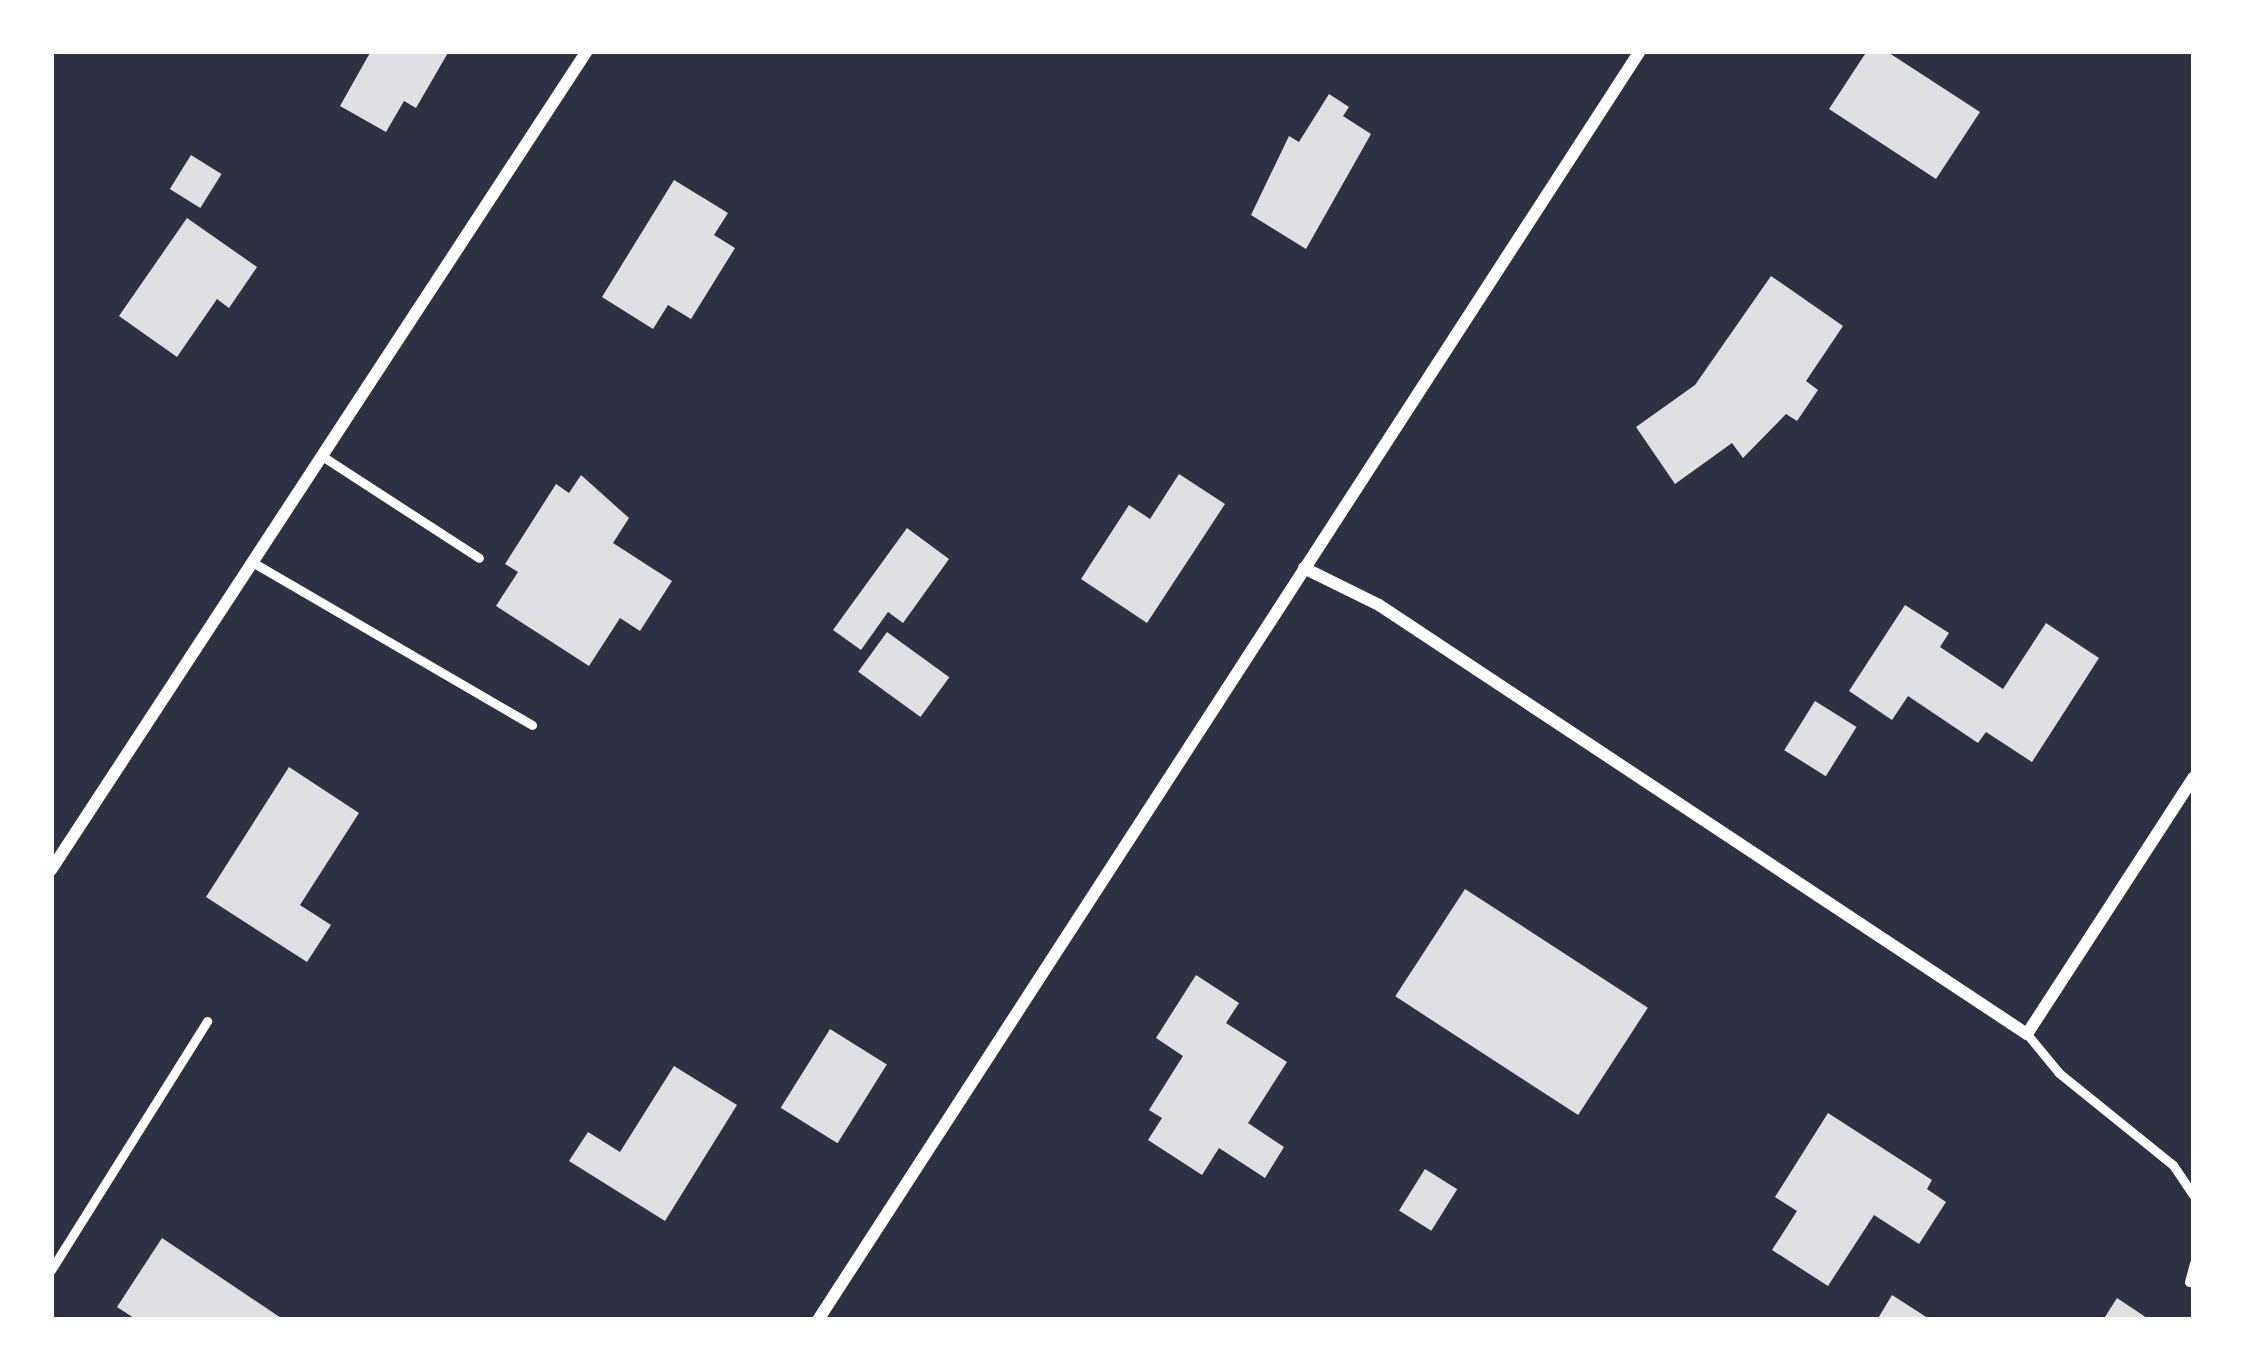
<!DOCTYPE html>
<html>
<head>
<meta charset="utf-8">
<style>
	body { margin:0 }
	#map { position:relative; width:2245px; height:1371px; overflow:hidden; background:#2d3142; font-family:"Zilla Slab",serif }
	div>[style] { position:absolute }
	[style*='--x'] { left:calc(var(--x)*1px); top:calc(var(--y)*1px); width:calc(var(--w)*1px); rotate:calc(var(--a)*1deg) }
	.building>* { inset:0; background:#e0e0e3; transform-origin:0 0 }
	.service>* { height:9px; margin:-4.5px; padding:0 4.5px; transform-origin:4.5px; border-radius:4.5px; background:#fff }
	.minor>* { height:12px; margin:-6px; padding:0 6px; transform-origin:6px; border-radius:6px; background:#fff }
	span { translate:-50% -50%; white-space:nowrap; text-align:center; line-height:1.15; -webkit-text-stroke:9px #fff; paint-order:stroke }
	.frame { position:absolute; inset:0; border:54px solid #fff; pointer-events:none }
</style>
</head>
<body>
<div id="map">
	<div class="building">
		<i style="clip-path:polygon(371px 51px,449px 51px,416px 108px,404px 101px,386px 132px,340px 106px)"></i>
		<i style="clip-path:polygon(1867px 51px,1886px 51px,1980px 112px,1936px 179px,1829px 109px)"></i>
		<i style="clip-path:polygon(1329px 94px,1349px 107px,1343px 116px,1371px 134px,1306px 249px,1251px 215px,1289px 136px,1299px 142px)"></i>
		<i style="left:191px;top:155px;width:36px;height:40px;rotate:32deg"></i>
		<i style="clip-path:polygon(674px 180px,728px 213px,714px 235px,735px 248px,691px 319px,668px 305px,653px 329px,602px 297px)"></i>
		<i style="clip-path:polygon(187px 218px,257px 267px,229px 308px,217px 299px,177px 357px,119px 316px)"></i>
		<i style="clip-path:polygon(1771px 276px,1843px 326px,1806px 381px,1818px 390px,1797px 421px,1786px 414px,1743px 458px,1732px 443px,1675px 484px,1636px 427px,1695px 385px)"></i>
		<i style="clip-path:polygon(1179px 474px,1225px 504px,1147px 623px,1081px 579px,1129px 505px,1150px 519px)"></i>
		<i style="clip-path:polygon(581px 475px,629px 518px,613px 543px,672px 581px,640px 631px,620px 618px,589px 666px,496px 606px,518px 572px,505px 564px,556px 484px,569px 493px)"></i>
		<i style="clip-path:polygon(907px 528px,949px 559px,903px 623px,888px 612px,861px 650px,833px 630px)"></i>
		<i style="clip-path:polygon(1905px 605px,1949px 633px,1940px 647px,2003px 689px,2046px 623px,2099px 658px,2032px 762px,1986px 732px,1978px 743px,1908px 696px,1892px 720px,1849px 691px)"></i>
		<i style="left:887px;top:632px;width:77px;height:49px;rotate:36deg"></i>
		<i style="left:1815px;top:701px;width:49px;height:58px;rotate:32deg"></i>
		<i style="clip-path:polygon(289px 767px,359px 813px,300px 905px,331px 925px,307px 962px,206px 897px)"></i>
		<i style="left:1465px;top:889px;width:218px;height:128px;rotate:33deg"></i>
		<i style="clip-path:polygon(1196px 975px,1239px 1003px,1226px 1023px,1287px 1062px,1248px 1123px,1284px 1147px,1265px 1178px,1219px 1148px,1202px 1175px,1148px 1140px,1162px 1118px,1149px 1110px,1183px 1056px,1156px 1038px)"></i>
		<i style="left:830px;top:1029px;width:67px;height:93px;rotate:32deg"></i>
		<i style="clip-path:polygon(674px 1066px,737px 1105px,665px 1221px,569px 1161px,588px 1132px,620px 1152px)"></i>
		<i style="clip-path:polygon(1828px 1113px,1932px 1180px,1927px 1189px,1946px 1202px,1919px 1244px,1874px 1215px,1828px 1286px,1772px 1250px,1797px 1211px,1775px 1197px)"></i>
		<i style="left:1425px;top:1169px;width:38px;height:49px;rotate:32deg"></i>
		<i style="clip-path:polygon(162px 1238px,284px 1320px,137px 1320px,117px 1307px)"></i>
		<i style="clip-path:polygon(1892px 1295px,1931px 1320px,1877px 1320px)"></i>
		<i style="clip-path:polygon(2117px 1298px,2150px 1320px,2103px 1320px)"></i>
	</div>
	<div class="service">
		<i style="--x:322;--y:456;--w:187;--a:33"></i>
		<i style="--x:252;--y:562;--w:324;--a:30.2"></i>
		<i style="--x:2027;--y:1034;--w:50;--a:50.6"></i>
		<i style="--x:2059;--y:1073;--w:146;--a:38.9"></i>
		<i style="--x:2173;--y:1165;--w:37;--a:56"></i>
		<i style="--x:51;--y:1270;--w:294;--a:-57.9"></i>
		<i style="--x:2189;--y:1282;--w:20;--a:-75"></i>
	</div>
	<div class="minor">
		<i style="--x:1304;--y:568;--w:84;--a:26.3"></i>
		<i style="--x:1379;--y:605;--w:777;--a:33.51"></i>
		<i style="--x:2027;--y:1034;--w:306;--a:-57"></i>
		<i style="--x:51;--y:870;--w:979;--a:-56.8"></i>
		<i style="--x:818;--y:1320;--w:1512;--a:-57.07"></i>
	</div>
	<div class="frame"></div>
</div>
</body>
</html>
